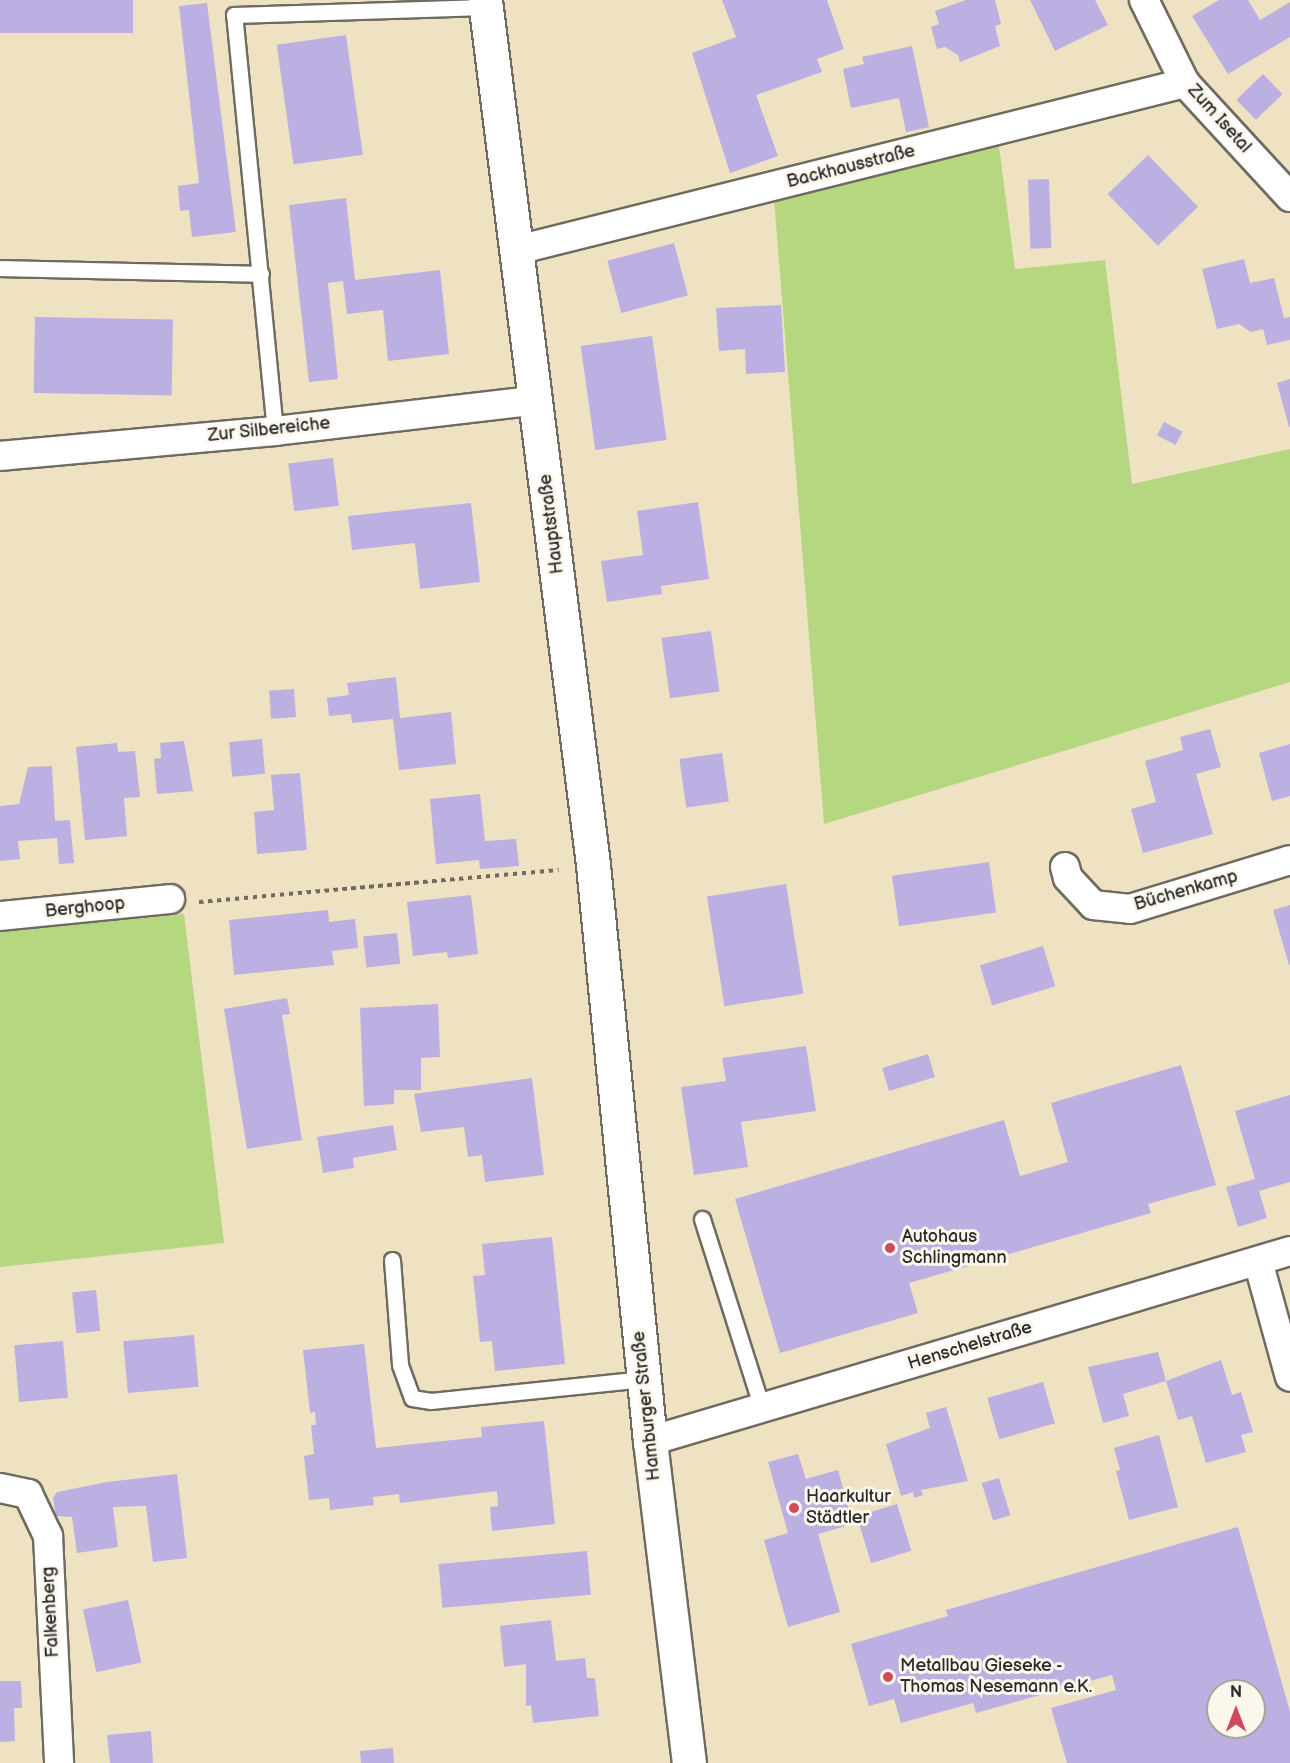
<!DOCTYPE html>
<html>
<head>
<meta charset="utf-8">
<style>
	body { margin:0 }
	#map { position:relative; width:1290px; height:1763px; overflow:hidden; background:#eee2c2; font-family:"Balsamiq Sans",sans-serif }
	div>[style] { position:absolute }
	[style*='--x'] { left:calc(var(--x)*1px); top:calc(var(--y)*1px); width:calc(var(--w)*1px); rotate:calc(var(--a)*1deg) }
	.green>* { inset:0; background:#b4d780 }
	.building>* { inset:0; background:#bcb0e3; transform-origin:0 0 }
	.path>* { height:4px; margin-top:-2px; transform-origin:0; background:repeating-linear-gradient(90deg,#6f6b60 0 4.5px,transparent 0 9px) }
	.roads { filter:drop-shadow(2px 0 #6f6b60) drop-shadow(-2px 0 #6f6b60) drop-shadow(0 2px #6f6b60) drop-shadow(0 -2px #6f6b60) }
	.service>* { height:15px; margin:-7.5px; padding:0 7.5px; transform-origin:7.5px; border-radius:7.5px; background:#fff }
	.minor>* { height:28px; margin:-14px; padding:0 14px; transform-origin:14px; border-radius:14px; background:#fff }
	.tertiary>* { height:33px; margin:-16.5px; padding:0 16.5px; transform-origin:16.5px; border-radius:16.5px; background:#fff }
	.dots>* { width:16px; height:16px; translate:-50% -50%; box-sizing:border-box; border:3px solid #fbf7ec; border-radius:50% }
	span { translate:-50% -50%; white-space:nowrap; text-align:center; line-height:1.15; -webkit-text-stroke:6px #fbf7ec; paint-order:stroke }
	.street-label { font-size:18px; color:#2b2b2b }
	.poi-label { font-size:18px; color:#2b2b2b }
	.left { translate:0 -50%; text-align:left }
	.north { position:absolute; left:1206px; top:1679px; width:60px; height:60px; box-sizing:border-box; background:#fbf7ec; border:2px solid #a8a59f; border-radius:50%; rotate:0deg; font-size:16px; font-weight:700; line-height:24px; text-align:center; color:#2b2b2b }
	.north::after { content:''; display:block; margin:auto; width:21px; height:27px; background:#d1495b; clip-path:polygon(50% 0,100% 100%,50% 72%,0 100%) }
</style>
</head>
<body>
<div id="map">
	<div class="green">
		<i style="clip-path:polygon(997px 131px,1015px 269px,1105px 260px,1132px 484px,1290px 449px,1290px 682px,824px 824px,773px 186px)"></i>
		<i style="clip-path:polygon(184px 914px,224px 1243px,0 1267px,0 932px)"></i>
	</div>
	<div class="building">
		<i style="left:0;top:0;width:133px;height:33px"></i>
		<i style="clip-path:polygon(722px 0,827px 0,844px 49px,817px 59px,822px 72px,756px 95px,778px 156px,730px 173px,692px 53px,736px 37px)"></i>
		<i style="clip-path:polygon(966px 0,995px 0,1001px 24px,995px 26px,1000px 46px,960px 62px,958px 55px,945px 47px,937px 49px,931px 27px,939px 24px,935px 11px)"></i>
		<i style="clip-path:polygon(1030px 0,1095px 0,1108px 25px,1055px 51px)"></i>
		<i style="clip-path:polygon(1219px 0,1248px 0,1260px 20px,1290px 2px,1290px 37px,1228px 74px,1192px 16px)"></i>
		<i style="clip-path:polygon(207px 3px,236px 232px,192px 237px,189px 210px,180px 211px,178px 186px,199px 183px,179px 6px)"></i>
		<i style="left:346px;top:35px;width:121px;height:70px;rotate:82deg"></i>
		<i style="clip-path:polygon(912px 46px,929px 127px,906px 132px,899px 98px,851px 108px,843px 69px,864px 64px,862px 57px)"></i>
		<i style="left:1263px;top:74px;width:28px;height:37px;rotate:46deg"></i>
		<i style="left:1148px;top:155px;width:72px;height:56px;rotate:46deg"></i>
		<i style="left:1049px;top:179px;width:69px;height:21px;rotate:88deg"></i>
		<i style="clip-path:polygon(346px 198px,355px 280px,440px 270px,449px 354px,388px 361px,383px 310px,347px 314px,343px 281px,328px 283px,338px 379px,309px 382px,289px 205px)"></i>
		<i style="left:674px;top:243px;width:54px;height:69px;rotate:75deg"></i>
		<i style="clip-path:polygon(1244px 259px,1250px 283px,1274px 278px,1284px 318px,1290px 317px,1290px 340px,1267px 345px,1263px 329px,1251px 332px,1239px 324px,1217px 329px,1202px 269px)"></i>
		<i style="clip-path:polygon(781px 305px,785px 372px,746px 374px,745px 349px,719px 351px,716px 308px)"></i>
		<i style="left:35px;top:317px;width:138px;height:76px;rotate:1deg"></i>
		<i style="left:652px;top:336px;width:105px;height:72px;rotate:82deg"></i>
		<i style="clip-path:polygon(1290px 379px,1290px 427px,1289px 427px,1277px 383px)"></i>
		<i style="left:1164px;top:422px;width:21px;height:15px;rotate:28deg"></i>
		<i style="left:333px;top:458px;width:48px;height:45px;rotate:83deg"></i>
		<i style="clip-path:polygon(698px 502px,709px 579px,661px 586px,662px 594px,607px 602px,601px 561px,643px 555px,637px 511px)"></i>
		<i style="clip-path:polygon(471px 503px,480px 582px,420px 589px,415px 543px,352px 550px,348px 516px)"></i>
		<i style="left:711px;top:631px;width:61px;height:50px;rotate:82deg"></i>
		<i style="clip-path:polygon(396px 677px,400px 718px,451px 712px,456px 764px,399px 770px,393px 719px,352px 723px,351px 714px,329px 716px,327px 698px,349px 695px,347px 683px)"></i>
		<i style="left:294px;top:689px;width:28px;height:25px;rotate:86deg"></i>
		<i style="clip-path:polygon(1210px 729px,1221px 767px,1196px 774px,1213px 834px,1143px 853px,1131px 809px,1156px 802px,1145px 761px,1183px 750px,1180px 737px)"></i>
		<i style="left:262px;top:739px;width:35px;height:33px;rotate:85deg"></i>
		<i style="clip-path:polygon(184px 741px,193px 791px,157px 794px,154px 759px,161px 758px,160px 743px)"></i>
		<i style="clip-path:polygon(117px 743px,118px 752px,135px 751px,140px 797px,124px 798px,127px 836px,85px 840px,76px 747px)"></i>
		<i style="clip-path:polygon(1290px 744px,1290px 796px,1272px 801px,1259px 753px)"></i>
		<i style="left:722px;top:753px;width:49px;height:43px;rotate:82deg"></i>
		<i style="clip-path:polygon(52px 766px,55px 821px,70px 820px,74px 863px,59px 864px,57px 838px,18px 841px,20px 859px,0 861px,0 806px,19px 804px,28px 767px)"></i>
		<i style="clip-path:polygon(300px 773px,307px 850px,257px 854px,254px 812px,274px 810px,271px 775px)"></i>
		<i style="clip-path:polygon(480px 794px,485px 841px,516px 839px,519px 866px,480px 869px,479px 860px,436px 864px,430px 799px)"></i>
		<i style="left:989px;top:862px;width:51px;height:98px;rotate:82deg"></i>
		<i style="left:786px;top:884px;width:111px;height:80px;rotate:81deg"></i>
		<i style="clip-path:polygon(471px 895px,478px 954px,448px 958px,447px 952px,413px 956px,407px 902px)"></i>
		<i style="clip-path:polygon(1290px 905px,1290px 965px,1289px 965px,1273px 910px)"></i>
		<i style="clip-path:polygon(328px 910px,329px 922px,355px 919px,358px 948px,332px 951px,334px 965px,234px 975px,229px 920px)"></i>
		<i style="left:397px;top:933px;width:31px;height:34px;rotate:84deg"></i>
		<i style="left:1043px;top:946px;width:42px;height:66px;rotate:73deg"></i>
		<i style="clip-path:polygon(287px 998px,290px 1014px,282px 1015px,302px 1140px,247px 1149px,224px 1009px)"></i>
		<i style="clip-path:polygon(438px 1004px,440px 1057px,421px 1058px,421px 1090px,394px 1090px,394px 1104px,364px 1106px,360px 1008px)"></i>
		<i style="clip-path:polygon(806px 1046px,816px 1111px,741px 1122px,748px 1167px,694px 1175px,681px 1087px,726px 1081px,722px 1058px)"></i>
		<i style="left:928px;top:1054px;width:24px;height:48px;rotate:73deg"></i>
		<i style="clip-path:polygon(1181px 1065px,1216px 1185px,1148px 1204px,1151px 1213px,909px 1283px,918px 1313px,780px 1353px,735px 1199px,1004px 1120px,1020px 1176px,1068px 1162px,1051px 1103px)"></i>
		<i style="clip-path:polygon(532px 1078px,544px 1175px,485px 1182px,482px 1155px,468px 1157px,464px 1127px,421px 1132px,414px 1094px)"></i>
		<i style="clip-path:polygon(1290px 1095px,1290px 1182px,1259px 1191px,1267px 1218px,1238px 1227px,1226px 1187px,1255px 1179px,1235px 1111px)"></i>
		<i style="clip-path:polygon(393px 1125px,397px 1150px,353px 1158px,354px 1168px,323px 1173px,317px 1137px)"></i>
		<i style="clip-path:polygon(552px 1237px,565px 1364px,495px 1371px,492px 1341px,480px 1342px,473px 1276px,485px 1275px,482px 1244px)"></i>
		<i style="left:96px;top:1290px;width:41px;height:24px;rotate:84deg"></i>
		<i style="left:194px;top:1335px;width:52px;height:71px;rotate:85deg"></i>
		<i style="left:63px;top:1341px;width:57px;height:49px;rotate:85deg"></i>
		<i style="clip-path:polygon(364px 1344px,376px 1448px,482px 1437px,481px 1427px,544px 1421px,555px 1524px,492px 1531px,490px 1507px,498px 1506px,497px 1491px,400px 1503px,399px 1494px,373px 1497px,374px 1505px,330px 1510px,329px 1498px,309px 1500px,304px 1456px,314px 1454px,311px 1425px,316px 1425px,315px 1412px,310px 1413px,303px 1350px)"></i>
		<i style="clip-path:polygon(1158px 1352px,1166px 1381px,1221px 1360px,1232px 1395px,1241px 1392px,1253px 1432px,1241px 1435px,1246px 1452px,1206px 1463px,1192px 1416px,1178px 1420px,1166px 1381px,1123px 1394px,1129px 1416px,1103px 1423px,1088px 1367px)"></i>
		<i style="left:1043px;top:1382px;width:43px;height:58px;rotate:74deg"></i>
		<i style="clip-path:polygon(946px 1407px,968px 1481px,921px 1490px,923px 1495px,914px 1498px,913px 1492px,901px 1496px,886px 1444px,930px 1428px,926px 1413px)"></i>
		<i style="clip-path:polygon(1159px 1435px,1178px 1507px,1129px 1520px,1116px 1471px,1120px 1470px,1114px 1448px)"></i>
		<i style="clip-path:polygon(798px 1454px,806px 1479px,838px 1470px,853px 1524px,818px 1534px,840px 1612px,788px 1627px,764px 1540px,788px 1533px,768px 1462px)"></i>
		<i style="clip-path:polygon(177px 1474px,187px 1558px,153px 1562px,146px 1506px,113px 1507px,118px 1547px,77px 1553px,72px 1517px,56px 1516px,53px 1498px,57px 1492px,107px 1482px)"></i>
		<i style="left:999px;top:1478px;width:39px;height:18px;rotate:73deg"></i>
		<i style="left:897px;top:1504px;width:49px;height:42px;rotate:73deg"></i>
		<i style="clip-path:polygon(evenodd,1238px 1527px,1290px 1712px,1290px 1763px,1067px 1763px,1051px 1708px,1116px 1690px,1112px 1675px,976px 1713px,973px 1703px,901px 1723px,894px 1699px,869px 1706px,851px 1644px,948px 1616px,946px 1610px,1238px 1527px,1218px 1691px,1254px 1691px,1254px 1727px,1218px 1727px,1218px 1691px)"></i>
		<i style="left:587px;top:1551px;width:44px;height:149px;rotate:85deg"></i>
		<i style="left:128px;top:1600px;width:64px;height:46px;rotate:78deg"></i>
		<i style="clip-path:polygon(551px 1620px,556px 1661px,585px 1658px,587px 1678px,595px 1678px,599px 1716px,533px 1723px,531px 1705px,526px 1706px,526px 1664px,504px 1667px,500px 1626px)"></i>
		<i style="clip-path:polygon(0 1681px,21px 1681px,22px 1708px,14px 1708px,15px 1741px,0 1742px)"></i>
		<i style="clip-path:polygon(151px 1731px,153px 1763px,110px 1763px,107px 1735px)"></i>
		<i style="clip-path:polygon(393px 1748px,394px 1763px,361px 1763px,360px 1751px)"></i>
	</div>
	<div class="path">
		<i style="--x:199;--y:902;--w:361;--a:-5.1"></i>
	</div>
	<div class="roads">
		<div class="service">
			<i style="--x:0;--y:268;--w:261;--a:1.3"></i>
			<i style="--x:275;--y:431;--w:418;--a:-95.6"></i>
			<i style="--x:234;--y:15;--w:252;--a:-1.8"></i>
			<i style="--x:702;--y:1219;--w:198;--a:72.4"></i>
			<i style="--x:392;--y:1260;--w:105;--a:85.6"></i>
			<i style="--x:400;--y:1365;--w:35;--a:70"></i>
			<i style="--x:412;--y:1398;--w:19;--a:9"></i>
			<i style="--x:431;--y:1401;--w:214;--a:-5.9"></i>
		</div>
		<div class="minor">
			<i style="--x:1144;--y:0;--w:93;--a:63.7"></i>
			<i style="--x:1185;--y:83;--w:155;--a:47.4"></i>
			<i style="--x:517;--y:250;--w:689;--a:-14.04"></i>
			<i style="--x:0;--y:456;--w:276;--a:-5.2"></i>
			<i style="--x:275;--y:431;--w:264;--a:-6.7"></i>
			<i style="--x:1065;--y:867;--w:11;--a:75"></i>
			<i style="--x:1068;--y:878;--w:37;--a:47"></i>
			<i style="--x:1093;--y:905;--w:37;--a:6"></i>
			<i style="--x:1130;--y:909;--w:167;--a:-17"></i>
			<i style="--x:0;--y:916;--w:171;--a:-5.7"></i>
			<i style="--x:1258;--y:1261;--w:120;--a:74.6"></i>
			<i style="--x:650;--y:1441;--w:668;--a:-16.53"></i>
			<i style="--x:0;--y:1488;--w:29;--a:12"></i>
			<i style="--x:28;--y:1494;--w:47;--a:64.5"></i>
			<i style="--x:48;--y:1536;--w:227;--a:87.2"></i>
		</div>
		<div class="tertiary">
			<i style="--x:485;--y:0;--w:872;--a:82.88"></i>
			<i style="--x:593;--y:865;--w:579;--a:84.35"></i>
			<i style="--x:650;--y:1441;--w:324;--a:83.1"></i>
		</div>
	</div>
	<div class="dots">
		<i style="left:890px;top:1248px;background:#d1495b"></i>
		<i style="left:794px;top:1508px;background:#d1495b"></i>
		<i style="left:888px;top:1677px;background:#d1495b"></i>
	</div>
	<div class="street-label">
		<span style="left:1219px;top:119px;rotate:48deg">Zum Isetal</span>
		<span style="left:851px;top:167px;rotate:-14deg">Backhausstraße</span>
		<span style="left:269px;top:430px;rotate:-6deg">Zur Silbereiche</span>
		<span style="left:552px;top:524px;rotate:-97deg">Hauptstraße</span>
		<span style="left:1186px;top:891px;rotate:-16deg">Büchenkamp</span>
		<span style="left:85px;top:908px;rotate:-6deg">Berghoop</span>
		<span style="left:970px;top:1346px;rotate:-17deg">Henschelstraße</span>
		<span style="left:647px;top:1406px;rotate:-96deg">Hamburger Straße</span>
		<span style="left:51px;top:1612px;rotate:-93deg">Falkenberg</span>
	</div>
	<div class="poi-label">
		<span class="left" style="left:902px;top:1248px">Autohaus<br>Schlingmann</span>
		<span class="left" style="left:806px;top:1508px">Haarkultur<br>Städtler</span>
		<span class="left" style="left:900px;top:1677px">Metallbau Gieseke -<br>Thomas Nesemann e.K.</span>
	</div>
	<div class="north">N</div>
</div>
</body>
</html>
